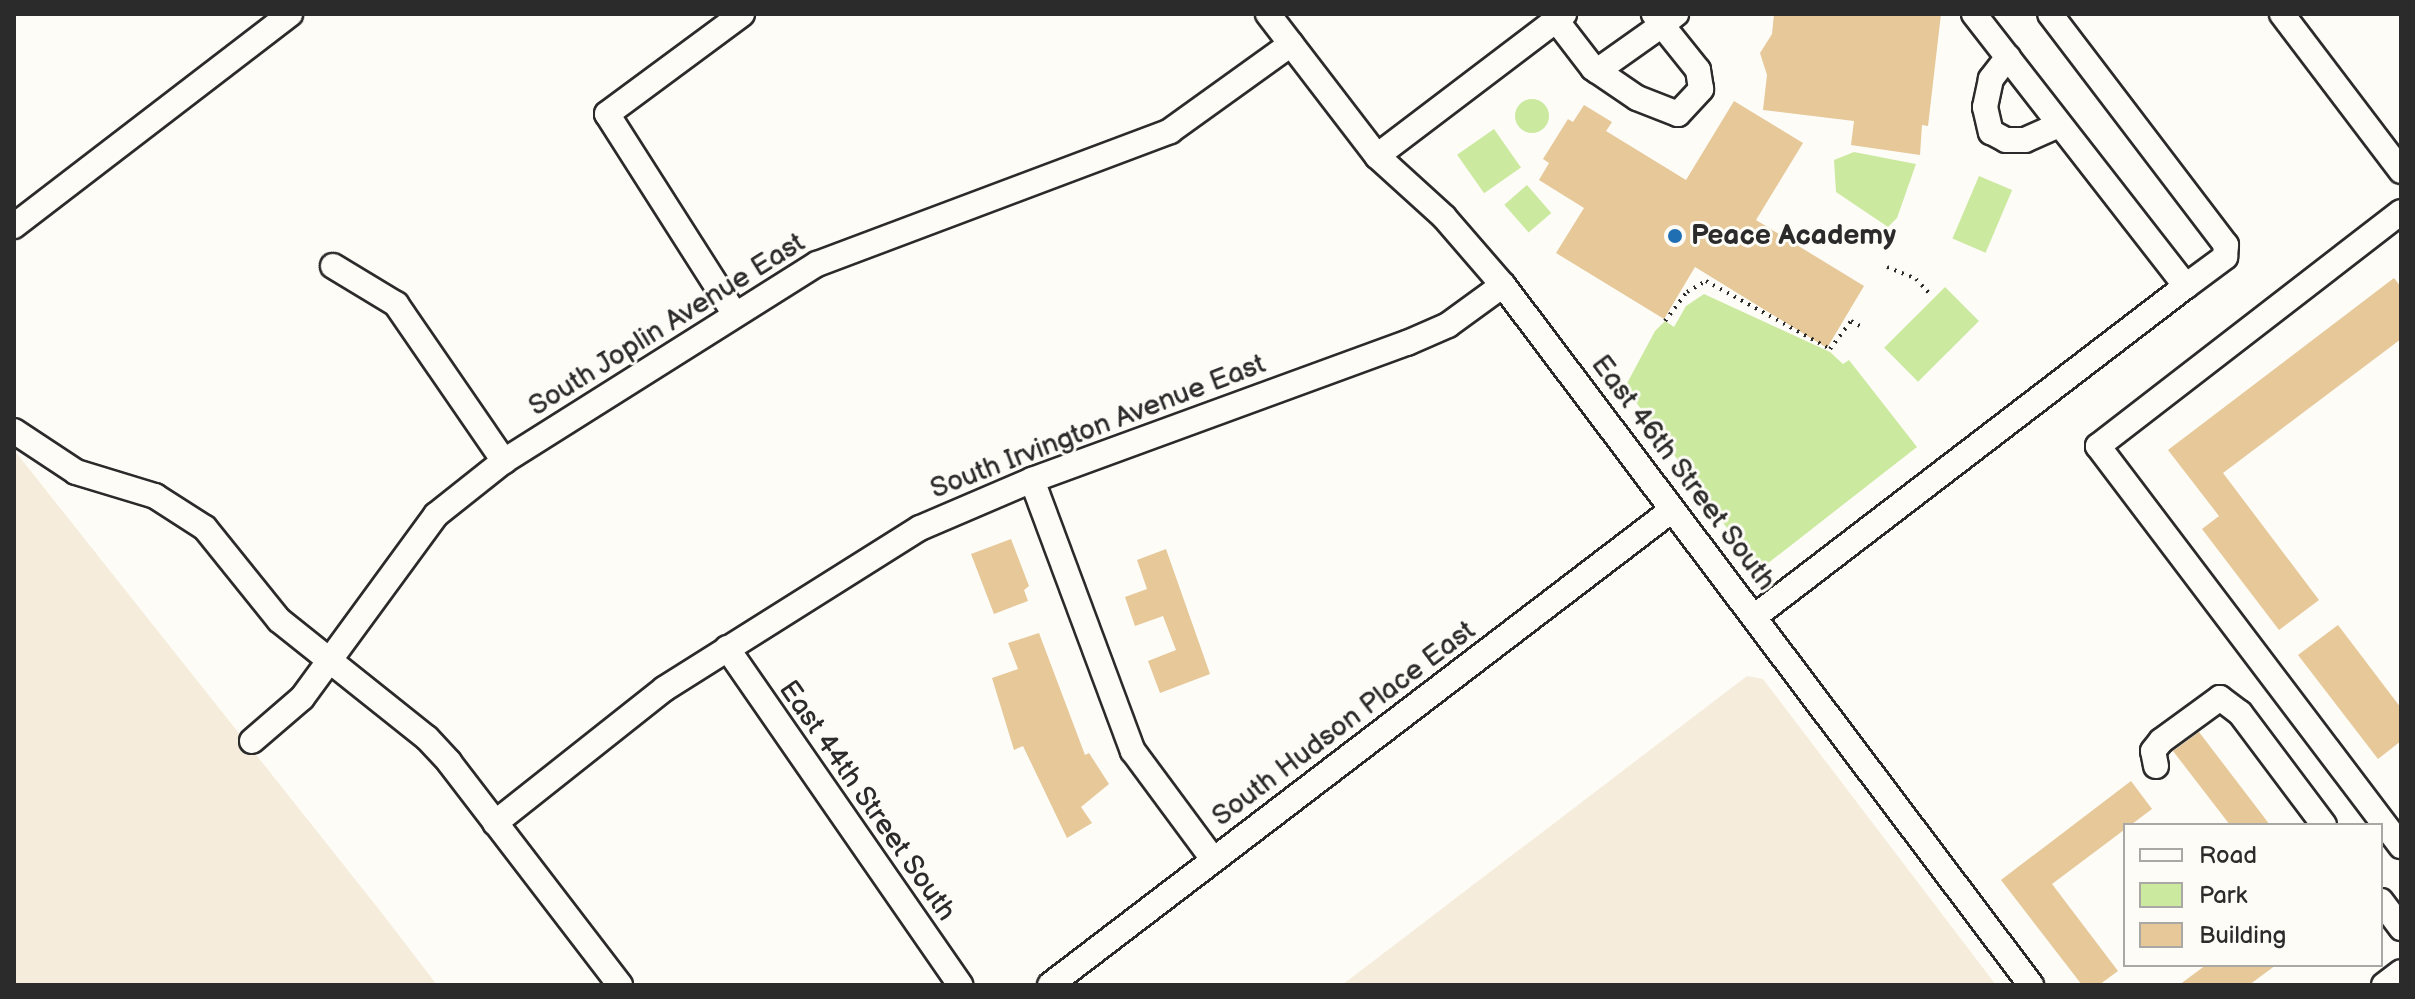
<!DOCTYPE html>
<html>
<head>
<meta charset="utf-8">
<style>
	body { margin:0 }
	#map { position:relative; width:2415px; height:999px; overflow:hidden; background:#fdfcf7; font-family:"Balsamiq Sans",sans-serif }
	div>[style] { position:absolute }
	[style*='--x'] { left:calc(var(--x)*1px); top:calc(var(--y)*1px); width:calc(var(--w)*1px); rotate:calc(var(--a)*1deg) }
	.built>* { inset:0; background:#f6ecdb }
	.green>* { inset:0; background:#cce9a0; transform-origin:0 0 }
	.round { border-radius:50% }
	.building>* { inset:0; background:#e6c899 }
	.path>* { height:4px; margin-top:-2px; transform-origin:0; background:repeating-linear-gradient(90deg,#2b2b2b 0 2px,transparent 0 8px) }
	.roads { filter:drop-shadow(2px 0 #2b2b2b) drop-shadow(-2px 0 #2b2b2b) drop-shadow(0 2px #2b2b2b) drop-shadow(0 -2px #2b2b2b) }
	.minor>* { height:24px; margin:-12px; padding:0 12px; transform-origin:12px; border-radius:12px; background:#fdfcf7 }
	.dots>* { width:22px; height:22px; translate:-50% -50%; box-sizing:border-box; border:4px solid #fdfcf7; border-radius:50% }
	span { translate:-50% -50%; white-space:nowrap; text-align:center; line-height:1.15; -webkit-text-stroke:6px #fdfcf7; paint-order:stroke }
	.poi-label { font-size:28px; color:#2b2b2b; font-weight:700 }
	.left { translate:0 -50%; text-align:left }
	.street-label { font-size:28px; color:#2b2b2b }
	.frame { position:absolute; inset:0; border:16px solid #2b2b2b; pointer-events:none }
	.legend { position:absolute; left:2123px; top:823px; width:260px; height:144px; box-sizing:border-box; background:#fdfcf7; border:2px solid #a9a8a5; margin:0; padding:10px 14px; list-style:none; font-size:24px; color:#2b2b2b }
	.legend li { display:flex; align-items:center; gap:16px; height:40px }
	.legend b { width:40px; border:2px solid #a9a8a5 }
</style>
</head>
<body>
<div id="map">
	<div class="built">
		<i style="clip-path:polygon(14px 450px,381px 912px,437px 985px,14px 985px)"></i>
		<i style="clip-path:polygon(1747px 676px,1763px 679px,1996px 985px,1342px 985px)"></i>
	</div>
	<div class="green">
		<i class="round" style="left:1515px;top:99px;width:34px;height:34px"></i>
		<i style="left:1494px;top:129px;width:47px;height:45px;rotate:55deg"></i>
		<i style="clip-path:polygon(1854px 152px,1916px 164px,1897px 218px,1888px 227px,1836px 192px,1834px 160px)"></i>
		<i style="left:1979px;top:176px;width:36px;height:68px;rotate:23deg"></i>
		<i style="left:1527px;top:185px;width:37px;height:30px;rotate:49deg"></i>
		<i style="left:1945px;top:287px;width:48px;height:86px;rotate:45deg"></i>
		<i style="clip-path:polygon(1704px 294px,1830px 352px,1843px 364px,1849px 360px,1917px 447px,1758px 571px,1625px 387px,1655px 331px,1665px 321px,1674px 327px,1686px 306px)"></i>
	</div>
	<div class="building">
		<i style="clip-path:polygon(1774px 14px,1941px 14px,1928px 126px,1922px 125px,1920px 155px,1851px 145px,1854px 121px,1763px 110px,1767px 75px,1760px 53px,1772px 34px)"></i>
		<i style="clip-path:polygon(1734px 101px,1803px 143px,1756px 220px,1864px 286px,1827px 348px,1695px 267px,1664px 319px,1556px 253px,1584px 208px,1539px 180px,1549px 163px,1543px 159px,1568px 119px,1573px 122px,1584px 105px,1612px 122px,1606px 131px,1686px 180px)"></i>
		<i style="clip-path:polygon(2394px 278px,2401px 287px,2401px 339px,2223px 473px,2319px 600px,2279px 630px,2202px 529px,2219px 516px,2168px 450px)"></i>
		<i style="clip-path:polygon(1011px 539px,1029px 586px,1024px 590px,1028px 601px,994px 614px,971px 554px)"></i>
		<i style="clip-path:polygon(1166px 549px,1210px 674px,1160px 693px,1148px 661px,1176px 650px,1163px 616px,1135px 626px,1125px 597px,1147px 589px,1137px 560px)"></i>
		<i style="clip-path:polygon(2338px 625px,2401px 708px,2401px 741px,2378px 759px,2298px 655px)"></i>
		<i style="clip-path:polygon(1039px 633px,1085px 755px,1089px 753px,1109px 784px,1081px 807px,1092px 823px,1067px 838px,1023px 746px,1014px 750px,992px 678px,1018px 669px,1008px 643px)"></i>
		<i style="clip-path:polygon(2199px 732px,2270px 825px,2230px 825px,2173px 751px)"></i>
		<i style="clip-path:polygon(2131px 781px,2152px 809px,2052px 884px,2118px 971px,2099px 985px,2082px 985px,2001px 880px)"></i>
		<i style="clip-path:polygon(2206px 965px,2276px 965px,2249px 985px,2179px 985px)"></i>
	</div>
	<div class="path">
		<i style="--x:1887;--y:267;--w:31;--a:22"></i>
		<i style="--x:1916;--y:279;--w:22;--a:47"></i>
		<i style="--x:1665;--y:321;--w:36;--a:-53"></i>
		<i style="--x:1687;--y:292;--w:22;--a:-30"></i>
		<i style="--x:1706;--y:281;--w:141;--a:28.7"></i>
		<i style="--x:1830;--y:349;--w:35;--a:-53"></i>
		<i style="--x:1851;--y:321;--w:13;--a:29"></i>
	</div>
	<div class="roads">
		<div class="minor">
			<i style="--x:1268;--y:14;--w:179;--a:52.5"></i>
			<i style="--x:1377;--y:156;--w:91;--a:42.3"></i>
			<i style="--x:1444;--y:217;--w:90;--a:49.1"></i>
			<i style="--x:1503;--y:285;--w:877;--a:52.97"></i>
			<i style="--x:1974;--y:14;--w:345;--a:52.1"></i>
			<i style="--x:2186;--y:286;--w:49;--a:-36.6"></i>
			<i style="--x:2225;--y:257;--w:12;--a:-85"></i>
			<i style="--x:2226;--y:245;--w:290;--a:-127.3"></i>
			<i style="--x:2282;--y:14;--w:197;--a:52.8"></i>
			<i style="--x:1556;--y:20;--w:61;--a:52.4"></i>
			<i style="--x:1593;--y:68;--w:53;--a:34.3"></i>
			<i style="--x:1637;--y:98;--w:44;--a:21.3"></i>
			<i style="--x:1678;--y:114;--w:34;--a:-47"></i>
			<i style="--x:1701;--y:89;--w:19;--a:-99"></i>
			<i style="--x:1698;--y:70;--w:58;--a:-128.7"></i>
			<i style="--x:1662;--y:25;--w:18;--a:-38"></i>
			<i style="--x:2008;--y:57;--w:28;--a:128"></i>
			<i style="--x:1991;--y:79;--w:29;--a:102"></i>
			<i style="--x:1985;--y:107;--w:26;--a:77"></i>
			<i style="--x:1991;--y:132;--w:17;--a:28"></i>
			<i style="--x:2006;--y:140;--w:19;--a:0"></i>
			<i style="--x:2025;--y:140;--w:37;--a:-24"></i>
			<i style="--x:1597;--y:71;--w:80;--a:-35.3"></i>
			<i style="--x:1662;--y:25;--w:14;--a:-126"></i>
			<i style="--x:1377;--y:156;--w:235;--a:-37.2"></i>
			<i style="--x:2401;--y:212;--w:383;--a:142.3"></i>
			<i style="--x:2098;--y:446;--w:502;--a:52.86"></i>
			<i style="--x:14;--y:226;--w:348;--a:-37.5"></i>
			<i style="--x:333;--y:266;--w:74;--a:31.1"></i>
			<i style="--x:396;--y:304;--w:191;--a:55.5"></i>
			<i style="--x:734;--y:313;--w:236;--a:-122.5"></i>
			<i style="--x:607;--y:114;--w:168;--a:-36.5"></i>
			<i style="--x:14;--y:431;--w:74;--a:33.5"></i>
			<i style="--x:76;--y:472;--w:83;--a:16.9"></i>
			<i style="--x:155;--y:496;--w:59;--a:32.6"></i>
			<i style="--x:205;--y:528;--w:118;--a:51.2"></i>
			<i style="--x:279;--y:620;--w:189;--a:38.6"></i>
			<i style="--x:427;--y:738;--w:33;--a:47"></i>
			<i style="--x:449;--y:762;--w:281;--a:52.5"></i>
			<i style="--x:1032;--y:480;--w:289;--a:69.6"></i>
			<i style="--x:1133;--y:751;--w:134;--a:53.5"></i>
			<i style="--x:1754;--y:617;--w:544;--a:-37.46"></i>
			<i style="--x:727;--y:648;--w:410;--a:55.3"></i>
			<i style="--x:252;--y:741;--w:66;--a:-40.7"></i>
			<i style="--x:302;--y:698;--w:227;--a:-53.8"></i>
			<i style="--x:436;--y:515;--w:87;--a:-38.5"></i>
			<i style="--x:504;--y:461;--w:370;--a:-32.2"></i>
			<i style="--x:817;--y:264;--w:377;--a:-20.6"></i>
			<i style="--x:1170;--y:131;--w:149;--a:-35.7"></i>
			<i style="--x:2156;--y:766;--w:15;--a:-101"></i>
			<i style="--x:2153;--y:751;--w:13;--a:-51"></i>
			<i style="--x:2161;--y:741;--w:73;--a:-36.1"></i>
			<i style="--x:2220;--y:698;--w:25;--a:37"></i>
			<i style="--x:2240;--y:713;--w:140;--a:53.1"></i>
			<i style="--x:495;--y:823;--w:216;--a:-38.4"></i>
			<i style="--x:664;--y:689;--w:302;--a:-32.2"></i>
			<i style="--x:920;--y:528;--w:122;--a:-23.2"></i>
			<i style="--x:1032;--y:480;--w:399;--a:-20.1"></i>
			<i style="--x:1407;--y:343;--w:45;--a:-23.7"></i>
			<i style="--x:1448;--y:325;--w:68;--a:-36"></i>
			<i style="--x:2381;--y:901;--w:34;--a:53"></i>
			<i style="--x:1050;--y:985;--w:783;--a:-37.37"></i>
			<i style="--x:2384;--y:985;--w:21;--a:-37"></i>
		</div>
	</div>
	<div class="dots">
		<i style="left:1675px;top:236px;background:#1f6fb2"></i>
	</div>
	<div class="poi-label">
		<span class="left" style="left:1691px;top:236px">Peace Academy</span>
	</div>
	<div class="street-label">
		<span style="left:667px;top:325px;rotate:-32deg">South Joplin Avenue East</span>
		<span style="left:1098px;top:427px;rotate:-21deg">South Irvington Avenue East</span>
		<span style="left:1683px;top:473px;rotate:53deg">East 46th Street South</span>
		<span style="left:1344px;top:724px;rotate:-37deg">South Hudson Place East</span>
		<span style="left:867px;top:801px;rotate:55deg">East 44th Street South</span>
	</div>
	<div class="frame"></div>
	<ul class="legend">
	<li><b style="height:10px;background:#fdfcf7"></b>Road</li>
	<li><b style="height:22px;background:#cce9a0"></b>Park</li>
	<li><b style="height:22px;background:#e6c899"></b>Building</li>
	</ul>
</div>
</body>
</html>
